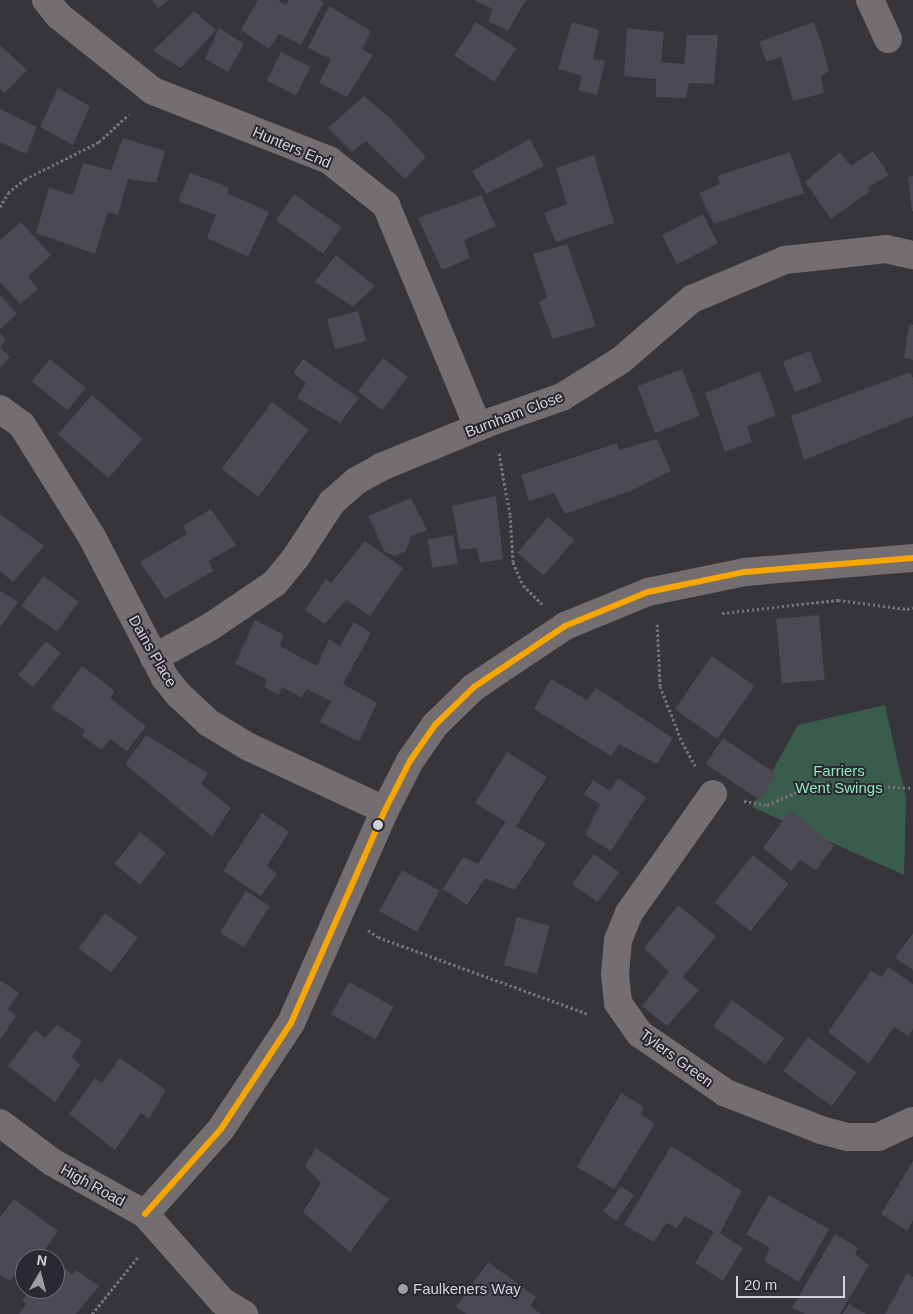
<!DOCTYPE html>
<html>
<head>
<meta charset="utf-8">
<style>
	body { margin:0 }
	#map { position:relative; width:913px; height:1314px; overflow:hidden; background:#35353a; font-family:Arial,sans-serif }
	div>[style] { position:absolute }
	[style*='--x'] { left:calc(var(--x)*1px); top:calc(var(--y)*1px); width:calc(var(--w)*1px); rotate:calc(var(--a)*1deg) }
	.green>* { inset:0; background:#3a5c4d }
	.building>* { inset:0; background:#4a4954; transform-origin:0 0 }
	.path>* { height:3px; margin-top:-1.5px; transform-origin:0; background:repeating-linear-gradient(90deg,#767275 0 2.5px,transparent 0 5px) }
	.minor>* { height:28px; margin:-14px; padding:0 14px; transform-origin:14px; border-radius:14px; background:#756e71 }
	.bus-1>* { height:6px; margin:-3px; padding:0 3px; transform-origin:3px; border-radius:3px; background:#f7a600 }
	.dots>* { width:14px; height:14px; translate:-50% -50%; box-sizing:border-box; border:2px solid #2a2932; border-radius:50% }
	span { translate:-50% -50%; white-space:nowrap; text-align:center; line-height:1.15; -webkit-text-stroke:4px #2a2932; paint-order:stroke }
	.street-label { font-size:15px; color:#d4d3d9 }
	.park-label { font-size:15px; color:#8de6bd }
	.poi-label { font-size:15px; color:#d4d3d9 }
	.left { translate:0 -50%; text-align:left }
	.north { position:absolute; left:15px; top:1249px; width:50px; height:50px; box-sizing:border-box; background:#2a2932; border:1px solid #6e6d75; border-radius:50%; rotate:8deg; font-size:14px; font-weight:700; line-height:20px; text-align:center; color:#d4d3d9 }
	.north::after { content:''; display:block; margin:auto; width:18px; height:22px; background:#9c9ca1; clip-path:polygon(50% 0,100% 100%,50% 72%,0 100%) }
	.scale { position:absolute; left:736px; top:1276px; width:109px; height:22px; box-sizing:border-box; border:2px solid #d4d3d9; border-top:0; padding-left:6px; font-size:15px; line-height:18px; white-space:nowrap; color:#d4d3d9; -webkit-text-stroke:4px #2a2932; paint-order:stroke }
</style>
</head>
<body>
<div id="map">
	<div class="green">
		<i style="clip-path:polygon(885px 705px,906px 798px,904px 875px,752px 807px,798px 725px)"></i>
	</div>
	<div class="building">
		<i style="clip-path:polygon(152px 0,169px 0,158px 8px)"></i>
		<i style="clip-path:polygon(258px 0,278px 0,286px 5px,289px 0,320px 0,324px 2px,301px 45px,279px 34px,269px 49px,241px 30px)"></i>
		<i style="clip-path:polygon(473px 0,526px 0,508px 31px,488px 21px,493px 9px)"></i>
		<i style="clip-path:polygon(329px 6px,371px 31px,362px 49px,373px 55px,347px 97px,319px 83px,331px 59px,308px 48px)"></i>
		<i style="clip-path:polygon(194px 11px,216px 30px,181px 68px,153px 51px)"></i>
		<i style="left:476px;top:22px;width:48px;height:40px;rotate:33deg"></i>
		<i style="clip-path:polygon(572px 22px,599px 30px,593px 59px,605px 61px,597px 95px,578px 90px,582px 76px,558px 69px)"></i>
		<i style="clip-path:polygon(813px 22px,820px 38px,829px 71px,821px 76px,824px 93px,793px 101px,781px 57px,767px 62px,759px 42px)"></i>
		<i style="clip-path:polygon(219px 28px,244px 44px,228px 72px,205px 59px)"></i>
		<i style="clip-path:polygon(627px 28px,664px 32px,661px 62px,684px 64px,687px 35px,718px 35px,714px 84px,689px 83px,686px 98px,656px 97px,656px 79px,624px 76px)"></i>
		<i style="clip-path:polygon(0 45px,27px 70px,5px 93px,0 89px)"></i>
		<i style="left:281px;top:52px;width:33px;height:32px;rotate:27deg"></i>
		<i style="clip-path:polygon(58px 88px,90px 106px,73px 145px,40px 127px)"></i>
		<i style="clip-path:polygon(364px 96px,390px 118px,426px 157px,405px 179px,366px 141px,352px 152px,328px 128px)"></i>
		<i style="clip-path:polygon(0 109px,37px 127px,26px 154px,0 142px)"></i>
		<i style="clip-path:polygon(123px 138px,165px 151px,156px 183px,128px 179px,118px 215px,108px 212px,95px 254px,36px 233px,49px 188px,73px 195px,83px 163px,111px 170px)"></i>
		<i style="clip-path:polygon(530px 139px,544px 166px,486px 194px,472px 171px)"></i>
		<i style="clip-path:polygon(873px 151px,889px 175px,867px 188px,870px 191px,831px 219px,805px 182px,840px 152px,851px 166px)"></i>
		<i style="clip-path:polygon(790px 152px,804px 193px,714px 224px,699px 193px,720px 184px,717px 176px)"></i>
		<i style="clip-path:polygon(594px 155px,614px 223px,556px 242px,544px 213px,567px 204px,556px 168px)"></i>
		<i style="clip-path:polygon(190px 173px,229px 187px,227px 193px,269px 212px,248px 257px,207px 238px,216px 215px,178px 201px)"></i>
		<i style="clip-path:polygon(913px 176px,913px 211px,912px 211px,908px 177px)"></i>
		<i style="left:294px;top:194px;width:58px;height:32px;rotate:35deg"></i>
		<i style="clip-path:polygon(481px 195px,496px 226px,464px 240px,470px 258px,442px 270px,418px 218px)"></i>
		<i style="left:703px;top:214px;width:33px;height:46px;rotate:63deg"></i>
		<i style="clip-path:polygon(21px 222px,51px 255px,28px 276px,38px 289px,20px 304px,0 282px,0 240px)"></i>
		<i style="clip-path:polygon(567px 244px,596px 326px,553px 339px,539px 303px,547px 297px,533px 254px)"></i>
		<i style="clip-path:polygon(336px 255px,375px 286px,353px 307px,315px 282px)"></i>
		<i style="clip-path:polygon(0 295px,17px 314px,0 329px)"></i>
		<i style="left:358px;top:311px;width:31px;height:32px;rotate:75deg"></i>
		<i style="clip-path:polygon(909px 324px,913px 325px,913px 360px,904px 358px)"></i>
		<i style="clip-path:polygon(0 333px,6px 340px,0 347px,10px 357px,0 368px)"></i>
		<i style="left:810px;top:351px;width:33px;height:29px;rotate:69deg"></i>
		<i style="left:383px;top:358px;width:31px;height:42px;rotate:37deg"></i>
		<i style="left:50px;top:359px;width:46px;height:29px;rotate:39deg"></i>
		<i style="clip-path:polygon(303px 359px,359px 398px,340px 423px,297px 398px,306px 383px,293px 373px)"></i>
		<i style="left:682px;top:369px;width:50px;height:48px;rotate:69deg"></i>
		<i style="clip-path:polygon(760px 371px,776px 415px,747px 427px,752px 442px,725px 452px,705px 393px)"></i>
		<i style="clip-path:polygon(910px 372px,913px 378px,913px 416px,804px 460px,791px 416px)"></i>
		<i style="left:92px;top:395px;width:67px;height:52px;rotate:41deg"></i>
		<i style="left:272px;top:402px;width:46px;height:84px;rotate:37deg"></i>
		<i style="clip-path:polygon(657px 439px,671px 471px,633px 490px,565px 514px,554px 493px,529px 501px,521px 475px,617px 443px,619px 450px)"></i>
		<i style="clip-path:polygon(496px 496px,503px 559px,480px 563px,477px 548px,460px 550px,452px 506px)"></i>
		<i style="clip-path:polygon(411px 498px,427px 530px,411px 536px,406px 551px,395px 556px,385px 552px,368px 516px)"></i>
		<i style="clip-path:polygon(211px 509px,236px 545px,209px 561px,213px 571px,165px 599px,140px 562px,187px 534px,183px 526px)"></i>
		<i style="clip-path:polygon(0 514px,44px 546px,13px 582px,0 571px)"></i>
		<i style="left:548px;top:517px;width:35px;height:47px;rotate:41deg"></i>
		<i style="left:453px;top:535px;width:29px;height:26px;rotate:80deg"></i>
		<i style="clip-path:polygon(365px 541px,403px 568px,370px 616px,346px 600px,325px 624px,305px 610px,326px 579px,331px 583px)"></i>
		<i style="left:43px;top:576px;width:44px;height:37px;rotate:36deg"></i>
		<i style="clip-path:polygon(1px 591px,18px 602px,0 628px,0 592px)"></i>
		<i style="left:819px;top:615px;width:65px;height:43px;rotate:85deg"></i>
		<i style="clip-path:polygon(255px 620px,284px 635px,280px 646px,317px 666px,329px 639px,340px 646px,354px 622px,371px 633px,343px 684px,377px 703px,359px 742px,320px 722px,331px 701px,306px 689px,302px 698px,282px 687px,279px 695px,264px 687px,267px 679px,235px 664px)"></i>
		<i style="left:46px;top:641px;width:19px;height:44px;rotate:39deg"></i>
		<i style="left:712px;top:656px;width:52px;height:65px;rotate:35deg"></i>
		<i style="clip-path:polygon(82px 666px,115px 691px,110px 698px,146px 726px,127px 751px,110px 739px,102px 750px,82px 736px,85px 730px,51px 708px)"></i>
		<i style="clip-path:polygon(551px 679px,587px 700px,596px 688px,673px 738px,657px 764px,619px 744px,611px 756px,534px 709px)"></i>
		<i style="clip-path:polygon(146px 735px,208px 773px,201px 784px,231px 808px,212px 836px,125px 764px)"></i>
		<i style="left:723px;top:738px;width:65px;height:31px;rotate:34deg"></i>
		<i style="left:507px;top:752px;width:47px;height:60px;rotate:32deg"></i>
		<i style="clip-path:polygon(618px 778px,646px 797px,611px 851px,585px 835px,600px 804px,584px 794px,593px 780px,610px 791px)"></i>
		<i style="clip-path:polygon(790px 810px,834px 846px,816px 870px,800px 860px,791px 871px,763px 848px)"></i>
		<i style="clip-path:polygon(262px 813px,289px 832px,267px 866px,277px 874px,261px 896px,223px 871px)"></i>
		<i style="clip-path:polygon(506px 821px,546px 843px,515px 890px,485px 878px,467px 905px,443px 889px,463px 857px,478px 864px)"></i>
		<i style="left:140px;top:832px;width:33px;height:41px;rotate:39deg"></i>
		<i style="left:594px;top:854px;width:31px;height:37px;rotate:36deg"></i>
		<i style="left:753px;top:855px;width:46px;height:61px;rotate:39deg"></i>
		<i style="left:402px;top:870px;width:43px;height:47px;rotate:29deg"></i>
		<i style="left:246px;top:891px;width:28px;height:49px;rotate:32deg"></i>
		<i style="clip-path:polygon(678px 905px,716px 936px,683px 977px,699px 990px,667px 1026px,642px 1006px,669px 972px,644px 948px)"></i>
		<i style="left:105px;top:913px;width:41px;height:44px;rotate:37deg"></i>
		<i style="left:517px;top:917px;width:34px;height:50px;rotate:15deg"></i>
		<i style="clip-path:polygon(913px 933px,913px 970px,895px 958px)"></i>
		<i style="clip-path:polygon(888px 967px,913px 984px,913px 1029px,908px 1036px,894px 1027px,869px 1064px,828px 1032px,871px 971px,882px 977px)"></i>
		<i style="clip-path:polygon(0 980px,19px 993px,8px 1009px,16px 1016px,0 1040px)"></i>
		<i style="left:349px;top:982px;width:51px;height:37px;rotate:29deg"></i>
		<i style="left:732px;top:1000px;width:65px;height:32px;rotate:36deg"></i>
		<i style="clip-path:polygon(57px 1025px,82px 1041px,72px 1057px,80px 1065px,55px 1102px,8px 1066px,35px 1030px,45px 1038px)"></i>
		<i style="left:808px;top:1037px;width:60px;height:42px;rotate:36deg"></i>
		<i style="clip-path:polygon(120px 1058px,166px 1090px,149px 1119px,141px 1113px,115px 1150px,69px 1114px,95px 1078px,102px 1083px)"></i>
		<i style="clip-path:polygon(621px 1093px,644px 1107px,641px 1114px,655px 1124px,614px 1189px,577px 1167px)"></i>
		<i style="clip-path:polygon(671px 1146px,742px 1191px,720px 1233px,743px 1248px,723px 1281px,695px 1263px,714px 1232px,685px 1216px,677px 1228px,666px 1223px,654px 1242px,624px 1225px)"></i>
		<i style="clip-path:polygon(316px 1148px,389px 1199px,350px 1252px,303px 1212px,321px 1183px,305px 1166px)"></i>
		<i style="clip-path:polygon(913px 1161px,913px 1220px,907px 1231px,881px 1214px)"></i>
		<i style="left:621px;top:1186px;width:16px;height:31px;rotate:35deg"></i>
		<i style="clip-path:polygon(769px 1195px,829px 1229px,799px 1282px,764px 1261px,770px 1248px,746px 1234px)"></i>
		<i style="clip-path:polygon(14px 1199px,58px 1231px,38px 1259px,25px 1259px,25px 1267px,22px 1265px,10px 1281px,0 1275px,0 1217px)"></i>
		<i style="clip-path:polygon(835px 1234px,858px 1248px,855px 1254px,869px 1265px,840px 1314px,805px 1314px,792px 1308px)"></i>
		<i style="clip-path:polygon(55px 1261px,73px 1275px,76px 1270px,99px 1286px,76px 1314px,19px 1314px,26px 1304px,22px 1301px,31px 1289px,55px 1289px)"></i>
		<i style="clip-path:polygon(488px 1262px,536px 1297px,530px 1306px,541px 1314px,466px 1314px,456px 1307px)"></i>
		<i style="clip-path:polygon(907px 1273px,913px 1277px,913px 1314px,885px 1314px)"></i>
		<i style="clip-path:polygon(849px 1304px,866px 1314px,843px 1314px)"></i>
	</div>
	<div class="path">
		<i style="--x:0;--y:207;--w:16;--a:-60"></i>
		<i style="--x:8;--y:193;--w:22;--a:-39"></i>
		<i style="--x:25;--y:179;--w:83;--a:-26.6"></i>
		<i style="--x:99;--y:142;--w:41;--a:-43"></i>
		<i style="--x:499;--y:453;--w:63;--a:79.9"></i>
		<i style="--x:510;--y:515;--w:47;--a:86.3"></i>
		<i style="--x:513;--y:562;--w:25;--a:67"></i>
		<i style="--x:523;--y:585;--w:27;--a:45"></i>
		<i style="--x:722;--y:613;--w:117;--a:-6.4"></i>
		<i style="--x:838;--y:600;--w:70;--a:7.4"></i>
		<i style="--x:907;--y:609;--w:6;--a:-18"></i>
		<i style="--x:657;--y:624;--w:62;--a:87.2"></i>
		<i style="--x:660;--y:686;--w:60;--a:68.6"></i>
		<i style="--x:682;--y:742;--w:29;--a:61"></i>
		<i style="--x:744;--y:801;--w:23;--a:10"></i>
		<i style="--x:767;--y:805;--w:56;--a:-23.3"></i>
		<i style="--x:818;--y:783;--w:95;--a:3"></i>
		<i style="--x:368;--y:930;--w:12;--a:35"></i>
		<i style="--x:378;--y:937;--w:224;--a:20.1"></i>
		<i style="--x:92;--y:1314;--w:75;--a:-51"></i>
	</div>
	<div class="minor">
		<i style="--x:46;--y:0;--w:21;--a:51"></i>
		<i style="--x:59;--y:16;--w:120;--a:38.6"></i>
		<i style="--x:153;--y:91;--w:189;--a:21.4"></i>
		<i style="--x:329;--y:160;--w:73;--a:38.3"></i>
		<i style="--x:386;--y:205;--w:240;--a:67.5"></i>
		<i style="--x:870;--y:0;--w:43;--a:65.2"></i>
		<i style="--x:0;--y:409;--w:27;--a:36"></i>
		<i style="--x:22;--y:425;--w:132;--a:58"></i>
		<i style="--x:92;--y:537;--w:159;--a:62.6"></i>
		<i style="--x:165;--y:678;--w:22;--a:51"></i>
		<i style="--x:179;--y:695;--w:41;--a:43"></i>
		<i style="--x:209;--y:723;--w:47;--a:31"></i>
		<i style="--x:249;--y:747;--w:150;--a:24.9"></i>
		<i style="--x:154;--y:658;--w:64;--a:-29"></i>
		<i style="--x:210;--y:627;--w:78;--a:-34.1"></i>
		<i style="--x:275;--y:583;--w:33;--a:-51"></i>
		<i style="--x:296;--y:557;--w:66;--a:-56.8"></i>
		<i style="--x:332;--y:502;--w:32;--a:-41"></i>
		<i style="--x:356;--y:481;--w:29;--a:-29"></i>
		<i style="--x:381;--y:467;--w:121;--a:-22.3"></i>
		<i style="--x:493;--y:421;--w:73;--a:-19.2"></i>
		<i style="--x:562;--y:397;--w:70;--a:-32.1"></i>
		<i style="--x:621;--y:360;--w:94;--a:-40.7"></i>
		<i style="--x:692;--y:299;--w:101;--a:-22.8"></i>
		<i style="--x:785;--y:260;--w:102;--a:-6.2"></i>
		<i style="--x:886;--y:249;--w:28;--a:13"></i>
		<i style="--x:713;--y:794;--w:146;--a:125.2"></i>
		<i style="--x:629;--y:913;--w:29;--a:112"></i>
		<i style="--x:618;--y:940;--w:34;--a:95"></i>
		<i style="--x:615;--y:974;--w:29;--a:84"></i>
		<i style="--x:618;--y:1003;--w:38;--a:55"></i>
		<i style="--x:640;--y:1034;--w:104;--a:34.5"></i>
		<i style="--x:726;--y:1093;--w:102;--a:21.3"></i>
		<i style="--x:821;--y:1130;--w:28;--a:15"></i>
		<i style="--x:848;--y:1137;--w:30;--a:0"></i>
		<i style="--x:878;--y:1137;--w:38;--a:-25"></i>
		<i style="--x:0;--y:1123;--w:65;--a:36.9"></i>
		<i style="--x:52;--y:1162;--w:107;--a:29.2"></i>
		<i style="--x:145;--y:1214;--w:116;--a:48.5"></i>
		<i style="--x:222;--y:1301;--w:26;--a:31"></i>
		<i style="--x:145;--y:1214;--w:114;--a:-48.2"></i>
		<i style="--x:221;--y:1129;--w:127;--a:-56.6"></i>
		<i style="--x:291;--y:1023;--w:233;--a:-66.2"></i>
		<i style="--x:385;--y:810;--w:55;--a:-63"></i>
		<i style="--x:410;--y:761;--w:44;--a:-55.2"></i>
		<i style="--x:435;--y:725;--w:54;--a:-44.3"></i>
		<i style="--x:474;--y:687;--w:110;--a:-33.8"></i>
		<i style="--x:565;--y:626;--w:90;--a:-22.3"></i>
		<i style="--x:648;--y:592;--w:99;--a:-11.7"></i>
		<i style="--x:745;--y:572;--w:169;--a:-4.8"></i>
	</div>
	<div class="bus-1">
		<i style="--x:145;--y:1214;--w:114;--a:-48.2"></i>
		<i style="--x:221;--y:1129;--w:127;--a:-56.6"></i>
		<i style="--x:291;--y:1023;--w:233;--a:-66.2"></i>
		<i style="--x:385;--y:810;--w:55;--a:-63"></i>
		<i style="--x:410;--y:761;--w:44;--a:-55.2"></i>
		<i style="--x:435;--y:725;--w:54;--a:-44.3"></i>
		<i style="--x:474;--y:687;--w:110;--a:-33.8"></i>
		<i style="--x:565;--y:626;--w:90;--a:-22.3"></i>
		<i style="--x:648;--y:592;--w:99;--a:-11.7"></i>
		<i style="--x:745;--y:572;--w:169;--a:-4.8"></i>
	</div>
	<div class="dots">
		<i style="left:378px;top:825px;background:#d4d3d9"></i>
		<i style="left:403px;top:1289px;background:#9c9ca1"></i>
	</div>
	<div class="street-label">
		<span style="left:292px;top:147px;rotate:23deg">Hunters End</span>
		<span style="left:514px;top:414px;rotate:-21deg">Burnham Close</span>
		<span style="left:153px;top:651px;rotate:60deg">Dains Place</span>
		<span style="left:677px;top:1058px;rotate:36deg">Tylers Green</span>
		<span style="left:93px;top:1185px;rotate:29deg">High Road</span>
	</div>
	<div class="park-label">
		<span style="left:839px;top:779px">Farriers<br>Went Swings</span>
	</div>
	<div class="poi-label">
		<span class="left" style="left:413px;top:1289px">Faulkeners Way</span>
	</div>
	<div class="north">N</div>
	<div class="scale">20 m</div>
</div>
</body>
</html>
